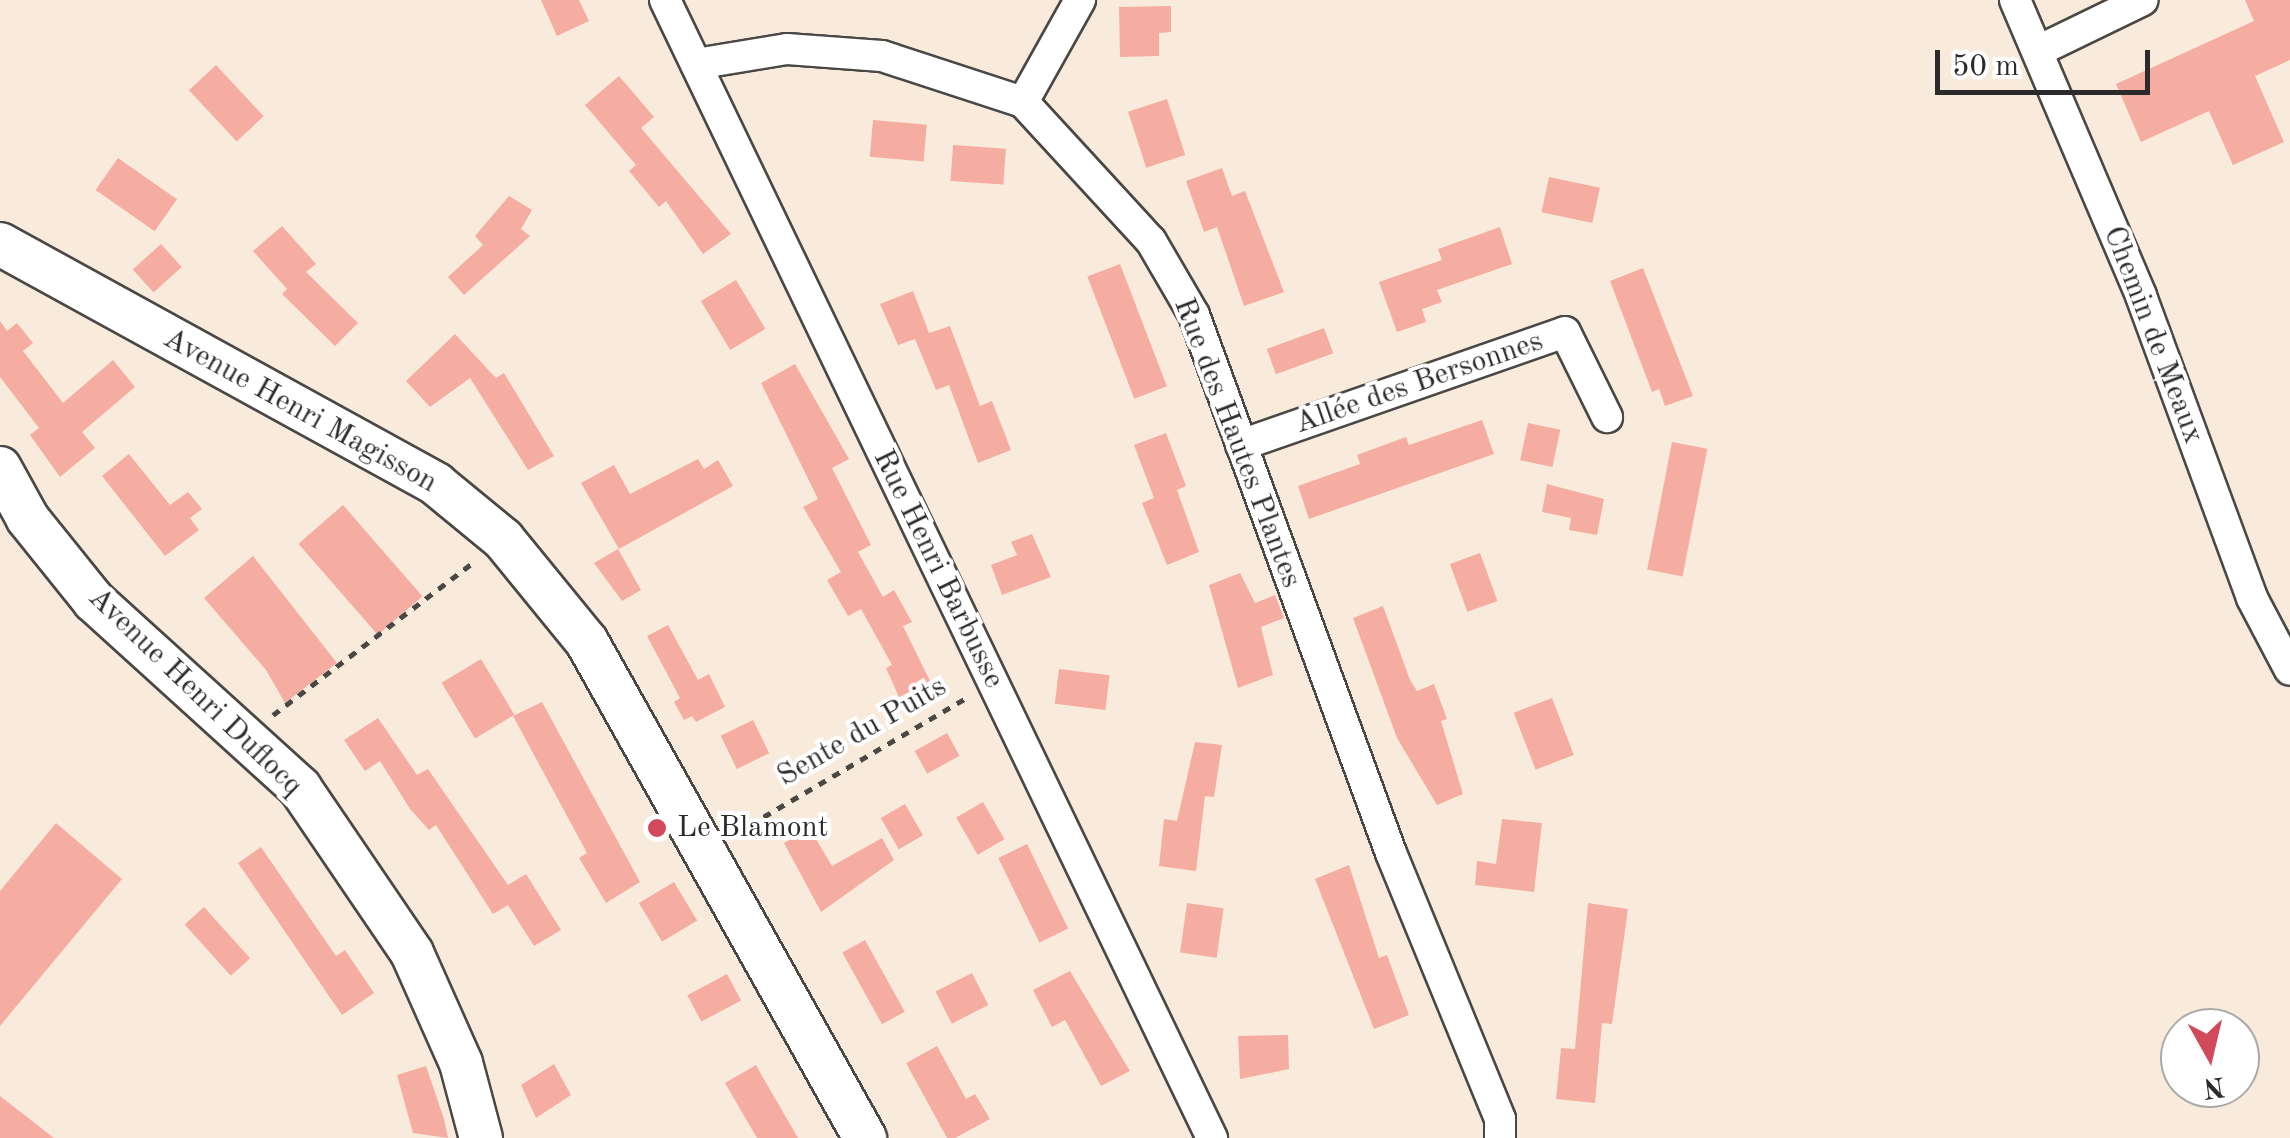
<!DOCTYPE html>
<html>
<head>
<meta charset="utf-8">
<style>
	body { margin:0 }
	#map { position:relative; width:2290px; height:1138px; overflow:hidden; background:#f9ebdb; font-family:"Old Standard TT",serif }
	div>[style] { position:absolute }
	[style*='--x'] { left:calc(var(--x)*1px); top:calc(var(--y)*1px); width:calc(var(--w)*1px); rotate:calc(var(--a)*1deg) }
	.building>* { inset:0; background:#f5ada2; transform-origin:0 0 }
	.path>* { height:5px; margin-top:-2.5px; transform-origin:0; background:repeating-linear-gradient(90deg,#4a4845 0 8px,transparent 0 16px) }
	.roads { filter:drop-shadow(2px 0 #4a4845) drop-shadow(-2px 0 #4a4845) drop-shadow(0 2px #4a4845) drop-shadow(0 -2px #4a4845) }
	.street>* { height:30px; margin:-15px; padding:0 15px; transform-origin:15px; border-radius:15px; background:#fff }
	.secondary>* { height:42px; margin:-21px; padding:0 21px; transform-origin:21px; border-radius:21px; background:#fff }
	.dots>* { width:28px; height:28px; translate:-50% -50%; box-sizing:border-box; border:5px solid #fff; border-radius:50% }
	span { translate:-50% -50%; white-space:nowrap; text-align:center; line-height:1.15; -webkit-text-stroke:8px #fff; paint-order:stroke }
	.street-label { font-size:30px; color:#2b2b2b }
	.poi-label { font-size:30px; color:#2b2b2b }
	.left { translate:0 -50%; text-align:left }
	.north { position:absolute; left:2160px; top:1008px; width:100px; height:100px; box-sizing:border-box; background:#fff; border:2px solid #aaa; border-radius:50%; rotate:172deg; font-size:28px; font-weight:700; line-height:40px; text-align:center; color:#2b2b2b }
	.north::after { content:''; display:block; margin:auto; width:35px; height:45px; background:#d1495b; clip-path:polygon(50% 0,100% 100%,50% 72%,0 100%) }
	.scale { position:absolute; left:1935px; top:50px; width:215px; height:45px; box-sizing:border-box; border:5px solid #2b2b2b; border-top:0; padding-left:12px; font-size:30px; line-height:35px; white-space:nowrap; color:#2b2b2b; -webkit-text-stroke:8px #fff; paint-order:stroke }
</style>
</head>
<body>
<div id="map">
	<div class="building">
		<i style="clip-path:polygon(541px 0,579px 0,589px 21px,557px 36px)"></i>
		<i style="clip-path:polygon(2245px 0,2290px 0,2290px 60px,2255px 76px,2284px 142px,2233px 165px,2209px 111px,2141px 142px,2116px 84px,2254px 21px)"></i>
		<i style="clip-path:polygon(1171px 6px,1171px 32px,1159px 33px,1159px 56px,1120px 57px,1119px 7px)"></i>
		<i style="left:216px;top:65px;width:70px;height:37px;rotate:47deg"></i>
		<i style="clip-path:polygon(619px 76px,654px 117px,641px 128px,731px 234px,703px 254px,666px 201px,659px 207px,629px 171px,636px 165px,585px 105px)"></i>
		<i style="left:1167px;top:99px;width:59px;height:41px;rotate:72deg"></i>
		<i style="left:873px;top:120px;width:54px;height:37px;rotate:5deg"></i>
		<i style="left:953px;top:145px;width:53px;height:36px;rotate:4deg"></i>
		<i style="left:118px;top:158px;width:72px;height:39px;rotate:35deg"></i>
		<i style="clip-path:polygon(1222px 168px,1232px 196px,1245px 191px,1284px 292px,1244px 306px,1217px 227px,1204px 232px,1186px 181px)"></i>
		<i style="left:1549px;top:177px;width:52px;height:36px;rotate:12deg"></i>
		<i style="clip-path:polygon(509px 196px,532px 210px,521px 229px,530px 236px,464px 295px,448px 277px,483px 245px,475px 236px)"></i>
		<i style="clip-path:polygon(282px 226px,316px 264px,306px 272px,358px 323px,335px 346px,282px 294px,287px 289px,253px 251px)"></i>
		<i style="clip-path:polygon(1500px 227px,1512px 264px,1437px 290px,1442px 302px,1422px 309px,1426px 322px,1397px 332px,1379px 282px,1442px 260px,1438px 249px)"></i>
		<i style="left:161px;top:244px;width:31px;height:38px;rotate:48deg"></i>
		<i style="left:1120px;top:264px;width:131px;height:35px;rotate:69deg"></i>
		<i style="clip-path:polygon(1643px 268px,1693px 396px,1665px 406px,1659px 389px,1652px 392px,1610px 281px)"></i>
		<i style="left:736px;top:280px;width:57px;height:41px;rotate:59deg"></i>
		<i style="clip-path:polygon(913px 291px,929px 333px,950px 326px,980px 406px,992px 401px,1011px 450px,978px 463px,949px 385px,936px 390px,915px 339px,898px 345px,880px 304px)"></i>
		<i style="clip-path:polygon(0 321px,7px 331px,17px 323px,33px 343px,23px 351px,63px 403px,113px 360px,135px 387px,82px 432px,95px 448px,60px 477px,30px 435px,39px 428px,0 377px)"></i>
		<i style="left:1324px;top:328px;width:27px;height:61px;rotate:70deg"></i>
		<i style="clip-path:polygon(455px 334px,496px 378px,504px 373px,554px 456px,528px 470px,470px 378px,430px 407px,406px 381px)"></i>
		<i style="clip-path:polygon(795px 364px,849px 459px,832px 468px,871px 545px,858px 552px,883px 597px,894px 590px,912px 622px,903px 626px,930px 681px,899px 697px,886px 668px,892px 665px,861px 609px,848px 616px,827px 580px,841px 572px,803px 507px,818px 499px,761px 383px)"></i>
		<i style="clip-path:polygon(1482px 420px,1494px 454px,1309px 519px,1298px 486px,1360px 464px,1357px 455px,1406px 437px,1409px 445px)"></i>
		<i style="left:1528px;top:423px;width:33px;height:38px;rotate:12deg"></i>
		<i style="clip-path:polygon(1166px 433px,1186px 486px,1177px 490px,1199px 552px,1167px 565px,1142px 503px,1154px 498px,1134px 445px)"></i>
		<i style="left:1672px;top:442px;width:36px;height:130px;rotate:11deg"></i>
		<i style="clip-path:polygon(129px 454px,170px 505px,188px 492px,202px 509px,190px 518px,199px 530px,165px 556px,102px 476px)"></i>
		<i style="clip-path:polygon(698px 459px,704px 469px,718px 460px,733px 486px,619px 549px,581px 483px,614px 465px,630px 494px)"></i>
		<i style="clip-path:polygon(1547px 484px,1604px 499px,1597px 535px,1569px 530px,1571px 518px,1542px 512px)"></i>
		<i style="left:343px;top:505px;width:121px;height:59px;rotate:49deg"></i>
		<i style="clip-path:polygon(1032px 534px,1051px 577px,1002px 595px,991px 565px,1017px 555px,1011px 542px)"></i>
		<i style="clip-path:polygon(618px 549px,641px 590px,622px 601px,594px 563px)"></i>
		<i style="left:1480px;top:553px;width:51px;height:32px;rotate:70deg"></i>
		<i style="clip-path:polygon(253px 556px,337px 663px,285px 703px,266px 670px,204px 598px)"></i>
		<i style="clip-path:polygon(1240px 573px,1255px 603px,1275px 595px,1284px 618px,1261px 627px,1273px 675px,1238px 688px,1209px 585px)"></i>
		<i style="clip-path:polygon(1383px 606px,1410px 680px,1417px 691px,1434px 684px,1447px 719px,1441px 721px,1463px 794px,1437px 805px,1397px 738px,1353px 618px)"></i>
		<i style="clip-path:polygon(668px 625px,698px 680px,709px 674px,725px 707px,696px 722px,692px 716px,684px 720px,674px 702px,680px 698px,647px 636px)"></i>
		<i style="left:481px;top:659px;width:65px;height:46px;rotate:59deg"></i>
		<i style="left:1059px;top:669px;width:51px;height:35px;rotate:7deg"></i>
		<i style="left:1552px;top:698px;width:61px;height:41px;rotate:69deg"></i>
		<i style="clip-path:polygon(542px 702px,640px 882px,606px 903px,579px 858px,587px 853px,513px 716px)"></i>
		<i style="clip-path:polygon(378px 718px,417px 775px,428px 769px,508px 885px,526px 874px,561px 930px,534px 946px,508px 905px,493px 914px,436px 825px,429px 830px,410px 809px,380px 761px,365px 771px,344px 740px)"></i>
		<i style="left:753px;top:720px;width:37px;height:36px;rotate:64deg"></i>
		<i style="left:947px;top:733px;width:26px;height:37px;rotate:61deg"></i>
		<i style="clip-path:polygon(1195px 742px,1222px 745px,1214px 797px,1205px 796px,1196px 871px,1159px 866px,1164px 819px,1177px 821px)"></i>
		<i style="left:983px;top:802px;width:43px;height:31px;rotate:60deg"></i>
		<i style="left:905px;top:804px;width:36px;height:28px;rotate:60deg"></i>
		<i style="clip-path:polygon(1502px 819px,1542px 823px,1534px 892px,1475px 885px,1477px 861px,1496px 864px)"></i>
		<i style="clip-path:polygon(56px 823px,122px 879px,0 1026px,0 891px)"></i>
		<i style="clip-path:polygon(810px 829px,832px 866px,882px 838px,894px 860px,821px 912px,784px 843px)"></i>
		<i style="left:1027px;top:844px;width:94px;height:32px;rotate:64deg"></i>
		<i style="clip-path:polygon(261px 847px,336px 956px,345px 950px,374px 993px,342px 1015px,238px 863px)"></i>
		<i style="clip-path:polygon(1349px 865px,1379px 958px,1387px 955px,1409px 1015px,1374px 1029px,1315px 879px)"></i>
		<i style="left:674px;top:882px;width:45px;height:41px;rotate:59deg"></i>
		<i style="left:1187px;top:903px;width:37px;height:50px;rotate:8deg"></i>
		<i style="clip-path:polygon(1588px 903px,1628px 909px,1612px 1024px,1602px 1023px,1595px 1103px,1556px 1099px,1561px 1048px,1575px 1049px)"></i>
		<i style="left:204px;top:907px;width:69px;height:26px;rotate:48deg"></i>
		<i style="left:865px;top:940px;width:82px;height:26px;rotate:61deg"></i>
		<i style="clip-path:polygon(1070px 971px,1130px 1071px,1101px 1086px,1065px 1020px,1052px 1027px,1033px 990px)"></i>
		<i style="left:972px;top:973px;width:36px;height:41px;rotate:63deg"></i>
		<i style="left:727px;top:974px;width:30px;height:45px;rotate:62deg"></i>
		<i style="clip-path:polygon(1288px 1035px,1289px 1069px,1240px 1079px,1238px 1036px)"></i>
		<i style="clip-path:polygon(937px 1046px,966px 1099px,975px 1094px,990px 1119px,955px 1138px,947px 1138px,906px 1063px)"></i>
		<i style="clip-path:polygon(554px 1064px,571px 1095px,536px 1118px,521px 1085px)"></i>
		<i style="clip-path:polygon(756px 1065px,765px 1081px,798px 1138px,757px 1138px,725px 1083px)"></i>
		<i style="clip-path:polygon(426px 1066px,444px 1119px,448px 1138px,413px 1133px,397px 1075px)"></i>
		<i style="clip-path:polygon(0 1096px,54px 1138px,0 1138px)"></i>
	</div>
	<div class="path">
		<i style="--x:273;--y:715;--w:254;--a:-37.3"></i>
		<i style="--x:736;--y:833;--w:269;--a:-30.4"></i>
	</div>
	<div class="roads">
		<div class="street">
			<i style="--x:665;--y:0;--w:1263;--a:64.33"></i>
			<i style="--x:2015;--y:0;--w:322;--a:66.9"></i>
			<i style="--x:2141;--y:296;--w:322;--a:69.8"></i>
			<i style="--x:2252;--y:598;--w:81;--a:62.2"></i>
			<i style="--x:2040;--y:50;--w:114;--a:-25.9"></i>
			<i style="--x:696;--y:64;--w:92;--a:-9.4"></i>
			<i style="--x:787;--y:49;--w:95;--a:4.2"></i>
			<i style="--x:882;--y:56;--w:148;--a:18.1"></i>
			<i style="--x:1023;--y:102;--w:189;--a:47.4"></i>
			<i style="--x:1151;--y:241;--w:86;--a:59.8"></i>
			<i style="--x:1194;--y:315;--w:573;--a:69.89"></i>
			<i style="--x:1391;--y:853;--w:287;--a:67.7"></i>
			<i style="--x:1500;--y:1119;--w:19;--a:90"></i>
			<i style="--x:1023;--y:102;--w:117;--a:-60.8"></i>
			<i style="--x:1241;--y:445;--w:343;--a:-19.2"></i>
			<i style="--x:1565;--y:332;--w:95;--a:63.7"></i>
		</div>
		<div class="secondary">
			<i style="--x:0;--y:244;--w:498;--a:28.8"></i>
			<i style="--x:436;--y:484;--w:87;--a:39.4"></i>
			<i style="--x:503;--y:539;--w:133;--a:50.8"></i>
			<i style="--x:587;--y:642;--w:569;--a:60.73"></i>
			<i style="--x:0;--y:468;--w:58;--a:61.2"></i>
			<i style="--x:28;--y:519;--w:105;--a:51.2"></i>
			<i style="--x:94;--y:601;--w:278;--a:42.2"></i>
			<i style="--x:300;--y:788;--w:199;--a:55.8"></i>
			<i style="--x:412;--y:953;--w:120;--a:66"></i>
			<i style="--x:461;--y:1063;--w:78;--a:75.1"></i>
		</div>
	</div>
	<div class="dots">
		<i style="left:657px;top:828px;background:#d1495b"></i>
	</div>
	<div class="street-label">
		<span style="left:2153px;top:335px;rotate:69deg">Chemin de Meaux</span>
		<span style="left:1419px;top:383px;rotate:-19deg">Allée des Bersonnes</span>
		<span style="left:300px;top:411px;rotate:29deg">Avenue Henri Magisson</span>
		<span style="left:1237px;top:443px;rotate:69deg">Rue des Hautes Plantes</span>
		<span style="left:938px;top:569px;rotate:64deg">Rue Henri Barbusse</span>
		<span style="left:195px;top:692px;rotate:44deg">Avenue Henri Duflocq</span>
		<span style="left:862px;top:732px;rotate:-30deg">Sente du Puits</span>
	</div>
	<div class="poi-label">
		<span class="left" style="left:677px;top:828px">Le Blamont</span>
	</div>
	<div class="north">N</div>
	<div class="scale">50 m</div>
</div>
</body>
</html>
